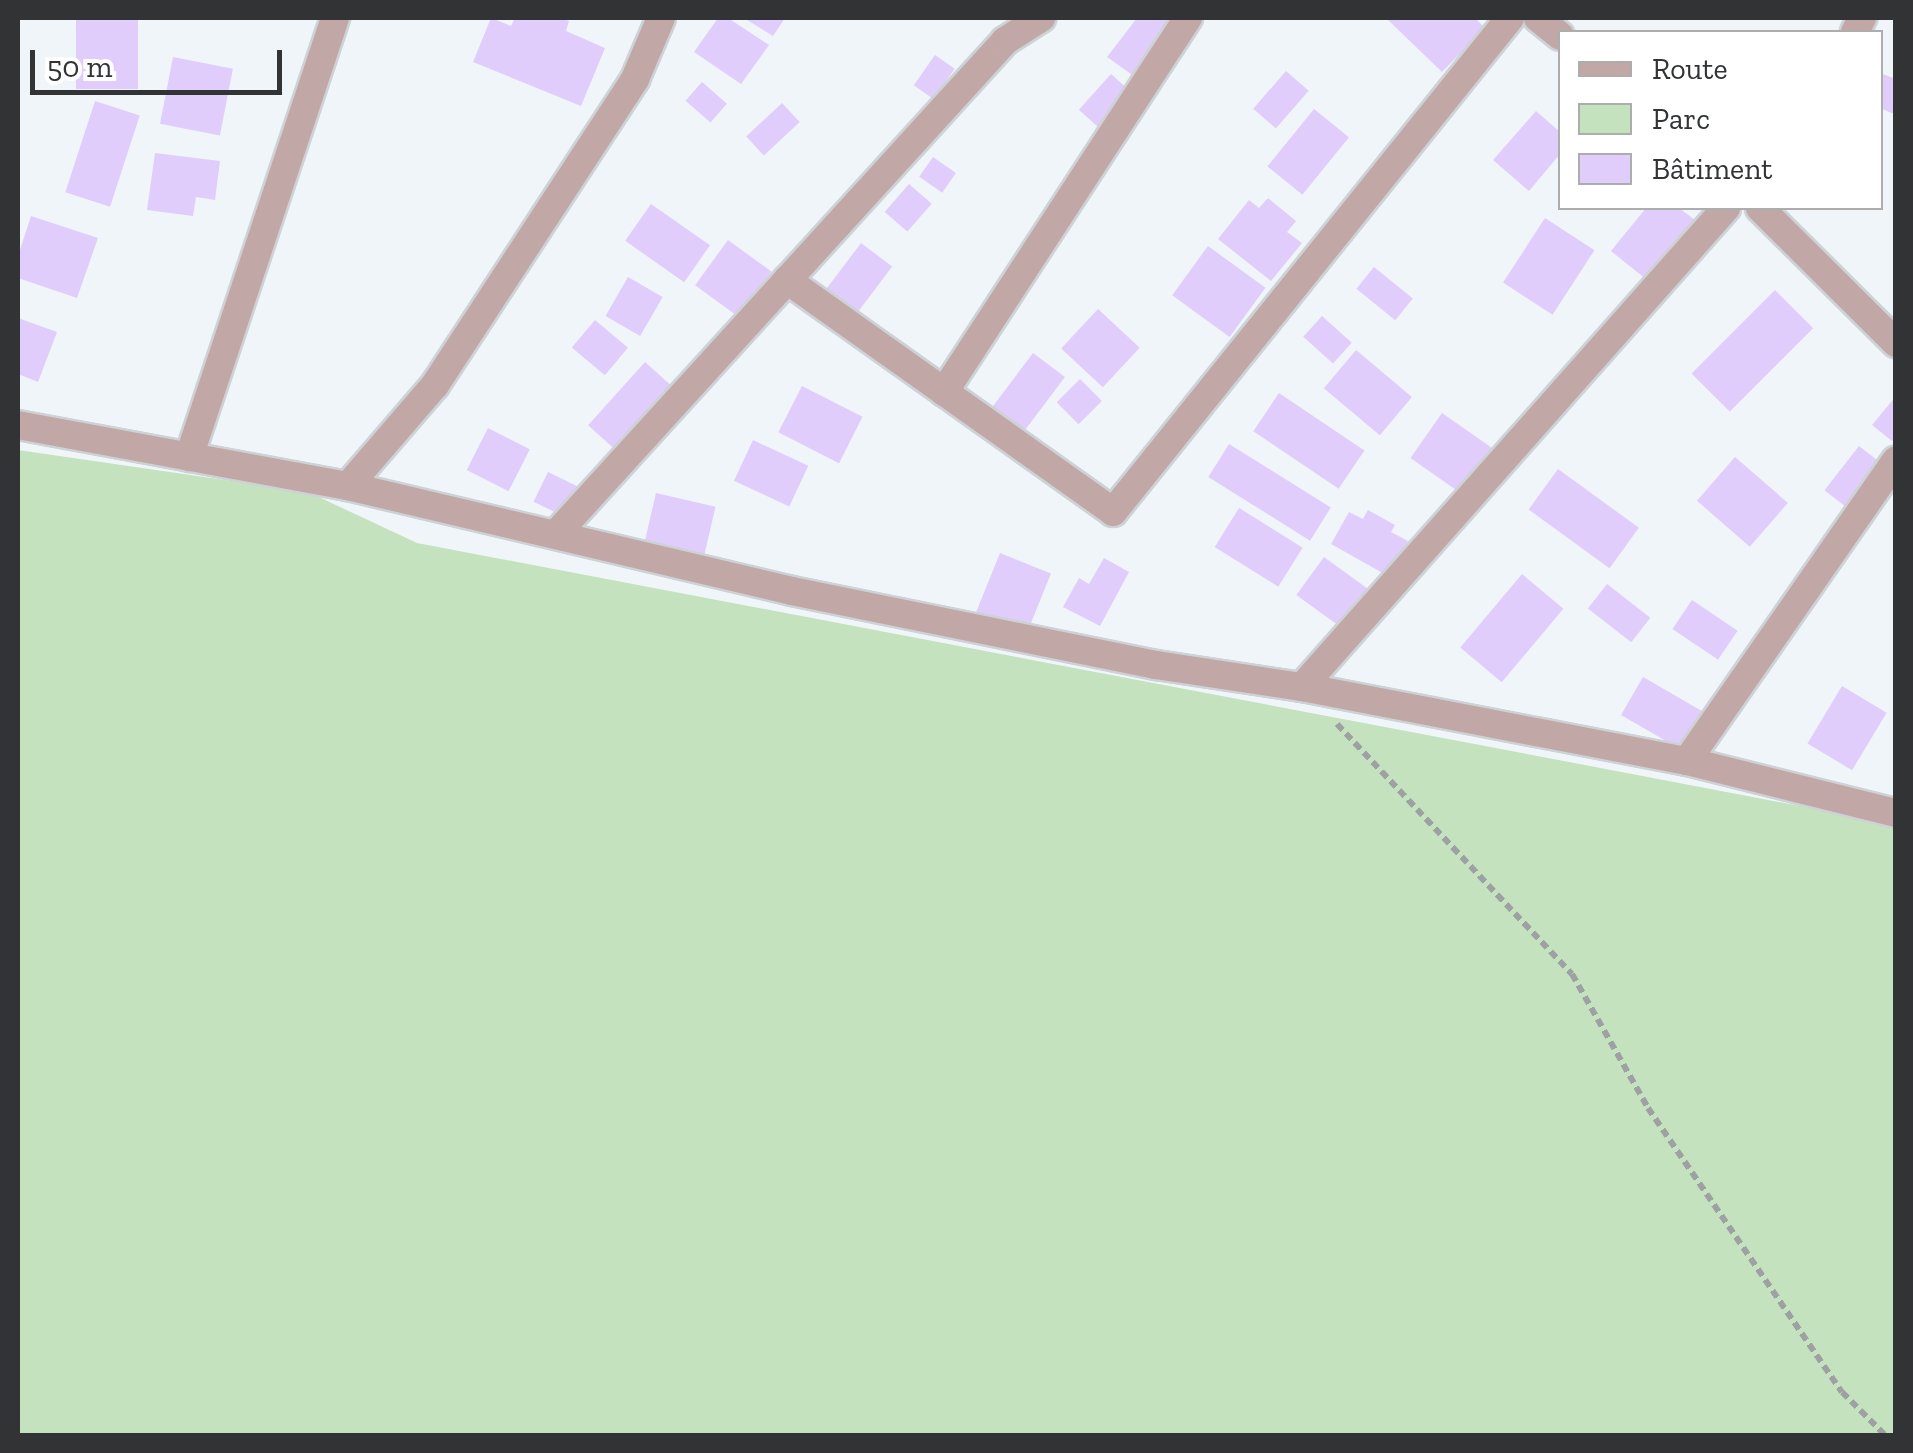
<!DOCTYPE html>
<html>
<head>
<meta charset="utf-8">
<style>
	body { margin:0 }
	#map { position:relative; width:1913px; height:1453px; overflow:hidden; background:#eff5f9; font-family:"Zilla Slab",serif }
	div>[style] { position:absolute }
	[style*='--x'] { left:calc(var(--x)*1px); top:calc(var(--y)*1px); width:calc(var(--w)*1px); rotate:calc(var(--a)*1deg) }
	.green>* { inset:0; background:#c4e2bd }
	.building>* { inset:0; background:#e1cdfc; transform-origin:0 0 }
	.path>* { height:6px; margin-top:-3px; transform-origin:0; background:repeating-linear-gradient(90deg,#9da1a4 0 8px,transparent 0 13px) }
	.roads { filter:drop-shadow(2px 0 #cdd2d6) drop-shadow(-2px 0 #cdd2d6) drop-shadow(0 2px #cdd2d6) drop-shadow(0 -2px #cdd2d6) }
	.minor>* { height:28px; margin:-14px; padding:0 14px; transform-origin:14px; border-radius:14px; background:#c1a8a7 }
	span { translate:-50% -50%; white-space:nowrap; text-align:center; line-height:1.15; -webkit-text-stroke:9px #fff; paint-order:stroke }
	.frame { position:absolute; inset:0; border:20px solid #313335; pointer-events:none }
	.legend { position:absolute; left:1558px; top:30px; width:325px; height:180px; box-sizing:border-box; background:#fff; border:2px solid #adadae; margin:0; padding:12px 18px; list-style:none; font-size:30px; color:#313335 }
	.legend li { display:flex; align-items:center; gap:20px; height:50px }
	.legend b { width:50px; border:2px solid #adadae }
	.scale { position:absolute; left:30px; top:50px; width:252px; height:45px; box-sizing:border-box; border:5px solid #313335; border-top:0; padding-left:12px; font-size:30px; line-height:35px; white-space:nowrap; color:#313335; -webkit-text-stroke:8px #fff; paint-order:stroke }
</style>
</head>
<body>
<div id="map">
	<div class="green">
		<i style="clip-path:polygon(18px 450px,308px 492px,417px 543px,1895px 824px,1895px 1435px,18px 1436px)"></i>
	</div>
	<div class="building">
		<i style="left:76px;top:18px;width:62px;height:71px"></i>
		<i style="clip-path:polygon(491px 18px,511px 26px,515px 18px,560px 18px,569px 21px,566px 31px,605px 48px,581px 106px,473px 62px)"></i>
		<i style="clip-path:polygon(718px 18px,728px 18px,769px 45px,741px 84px,694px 52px)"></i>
		<i style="clip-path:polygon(744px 18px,785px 18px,773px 36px)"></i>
		<i style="clip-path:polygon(1137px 18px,1164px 18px,1177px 27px,1138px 79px,1107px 57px)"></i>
		<i style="clip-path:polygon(1386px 18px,1475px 18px,1485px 28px,1442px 72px)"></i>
		<i style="left:935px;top:55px;width:24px;height:37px;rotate:35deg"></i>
		<i style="left:173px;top:57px;width:61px;height:68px;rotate:11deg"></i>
		<i style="left:1286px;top:71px;width:30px;height:50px;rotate:41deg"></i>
		<i style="clip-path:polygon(1880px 73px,1896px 79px,1896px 115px,1880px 108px)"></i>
		<i style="left:1111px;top:74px;width:31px;height:48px;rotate:42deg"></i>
		<i style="left:702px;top:82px;width:33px;height:25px;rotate:41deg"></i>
		<i style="left:95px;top:101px;width:47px;height:96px;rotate:18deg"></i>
		<i style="left:782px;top:103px;width:26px;height:49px;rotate:47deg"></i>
		<i style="left:1314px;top:109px;width:45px;height:74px;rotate:39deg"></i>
		<i style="clip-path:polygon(1536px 111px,1560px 132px,1560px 154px,1529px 191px,1493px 160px)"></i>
		<i style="clip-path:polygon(155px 153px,220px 161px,215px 200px,196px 197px,193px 216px,147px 210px)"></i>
		<i style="left:933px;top:157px;width:28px;height:24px;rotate:35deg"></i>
		<i style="left:909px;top:184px;width:30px;height:37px;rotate:41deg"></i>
		<i style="clip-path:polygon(1268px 198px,1296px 221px,1287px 232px,1302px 243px,1271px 281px,1218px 239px,1249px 200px,1259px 208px)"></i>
		<i style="left:651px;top:204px;width:72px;height:45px;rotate:35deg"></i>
		<i style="clip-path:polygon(1646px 208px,1679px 208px,1695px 220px,1647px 280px,1611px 251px)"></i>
		<i style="clip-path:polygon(31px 216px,98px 238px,77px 298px,18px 278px,18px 256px)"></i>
		<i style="left:1545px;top:218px;width:59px;height:77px;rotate:33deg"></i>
		<i style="left:728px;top:240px;width:54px;height:56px;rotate:36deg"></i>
		<i style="left:861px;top:243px;width:39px;height:61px;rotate:37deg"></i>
		<i style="left:1208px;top:246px;width:71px;height:61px;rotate:36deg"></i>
		<i style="left:1374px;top:267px;width:50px;height:28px;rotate:39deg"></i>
		<i style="left:628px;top:277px;width:40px;height:45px;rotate:30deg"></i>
		<i style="left:1775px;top:290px;width:54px;height:118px;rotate:45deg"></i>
		<i style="left:1098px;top:309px;width:57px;height:54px;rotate:43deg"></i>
		<i style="left:1322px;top:316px;width:40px;height:28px;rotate:42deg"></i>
		<i style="clip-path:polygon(18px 318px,57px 332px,38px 382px,18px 374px)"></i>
		<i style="left:595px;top:320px;width:43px;height:36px;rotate:40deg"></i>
		<i style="left:1356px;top:350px;width:73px;height:50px;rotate:40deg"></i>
		<i style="left:1033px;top:353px;width:40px;height:71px;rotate:37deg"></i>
		<i style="left:645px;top:362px;width:40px;height:85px;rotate:42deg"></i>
		<i style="left:1080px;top:379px;width:31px;height:33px;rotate:45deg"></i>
		<i style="left:802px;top:386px;width:68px;height:52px;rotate:27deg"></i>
		<i style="left:1279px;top:393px;width:103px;height:46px;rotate:34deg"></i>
		<i style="clip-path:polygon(1896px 396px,1896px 437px,1892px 441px,1872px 425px)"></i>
		<i style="left:1442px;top:413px;width:65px;height:55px;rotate:35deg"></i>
		<i style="left:488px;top:428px;width:47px;height:47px;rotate:27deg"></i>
		<i style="left:753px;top:440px;width:61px;height:45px;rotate:25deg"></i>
		<i style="left:1229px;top:444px;width:120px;height:39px;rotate:32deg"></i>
		<i style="left:1859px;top:446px;width:31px;height:56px;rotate:38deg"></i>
		<i style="left:1735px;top:457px;width:70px;height:58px;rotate:41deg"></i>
		<i style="left:1558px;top:469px;width:100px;height:50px;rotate:36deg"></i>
		<i style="left:548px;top:472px;width:37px;height:33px;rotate:26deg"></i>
		<i style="left:656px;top:493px;width:61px;height:57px;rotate:13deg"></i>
		<i style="left:1239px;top:508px;width:75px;height:46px;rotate:32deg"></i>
		<i style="clip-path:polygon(1368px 510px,1395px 525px,1391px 532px,1408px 541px,1388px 576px,1331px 544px,1349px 512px,1363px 519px)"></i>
		<i style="left:1000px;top:553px;width:55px;height:65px;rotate:22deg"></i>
		<i style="left:1324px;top:557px;width:57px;height:47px;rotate:36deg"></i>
		<i style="clip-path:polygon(1104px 558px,1129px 572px,1100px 626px,1063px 607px,1079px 578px,1089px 584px)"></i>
		<i style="left:1522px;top:574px;width:54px;height:96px;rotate:40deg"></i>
		<i style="left:1607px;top:584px;width:55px;height:31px;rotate:38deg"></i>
		<i style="left:1692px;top:600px;width:55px;height:35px;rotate:34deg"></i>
		<i style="left:1643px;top:677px;width:81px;height:44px;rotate:30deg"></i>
		<i style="left:1842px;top:686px;width:52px;height:67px;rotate:31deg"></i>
	</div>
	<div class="path">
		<i style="--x:1337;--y:724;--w:343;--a:46.8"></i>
		<i style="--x:1572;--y:974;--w:154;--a:60.4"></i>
		<i style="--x:1648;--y:1108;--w:344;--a:55.7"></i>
		<i style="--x:1842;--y:1392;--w:62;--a:45"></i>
	</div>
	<div class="roads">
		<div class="minor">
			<i style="--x:1538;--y:18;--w:28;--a:39"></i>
			<i style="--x:1855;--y:32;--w:16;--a:-63"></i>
			<i style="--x:1760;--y:208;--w:192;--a:44.8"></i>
			<i style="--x:787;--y:280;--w:400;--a:35.4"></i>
			<i style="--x:1113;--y:512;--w:634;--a:-51.21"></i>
			<i style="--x:944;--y:392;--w:447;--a:-56.9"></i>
			<i style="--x:18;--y:425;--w:336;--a:10.5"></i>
			<i style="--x:348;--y:486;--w:456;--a:13.3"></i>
			<i style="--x:792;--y:591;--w:371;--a:11.5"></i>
			<i style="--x:1156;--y:665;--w:148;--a:8.6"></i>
			<i style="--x:1302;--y:687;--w:392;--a:10.9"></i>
			<i style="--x:1687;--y:761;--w:215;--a:14"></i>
			<i style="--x:189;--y:457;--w:463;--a:-71.6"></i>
			<i style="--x:348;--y:486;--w:133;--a:-49.3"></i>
			<i style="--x:435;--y:385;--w:366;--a:-56.8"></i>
			<i style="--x:635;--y:79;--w:66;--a:-66.9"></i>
			<i style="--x:557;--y:533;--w:665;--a:-47.68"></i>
			<i style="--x:1005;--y:41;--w:43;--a:-32.6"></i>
			<i style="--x:1302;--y:687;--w:640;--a:-48.49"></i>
			<i style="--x:1687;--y:761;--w:366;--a:-55.2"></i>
		</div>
	</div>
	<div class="frame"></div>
	<ul class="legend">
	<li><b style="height:12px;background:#c1a8a7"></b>Route</li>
	<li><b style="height:28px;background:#c4e2bd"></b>Parc</li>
	<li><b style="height:28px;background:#e1cdfc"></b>Bâtiment</li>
	</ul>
	<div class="scale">50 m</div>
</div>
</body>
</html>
